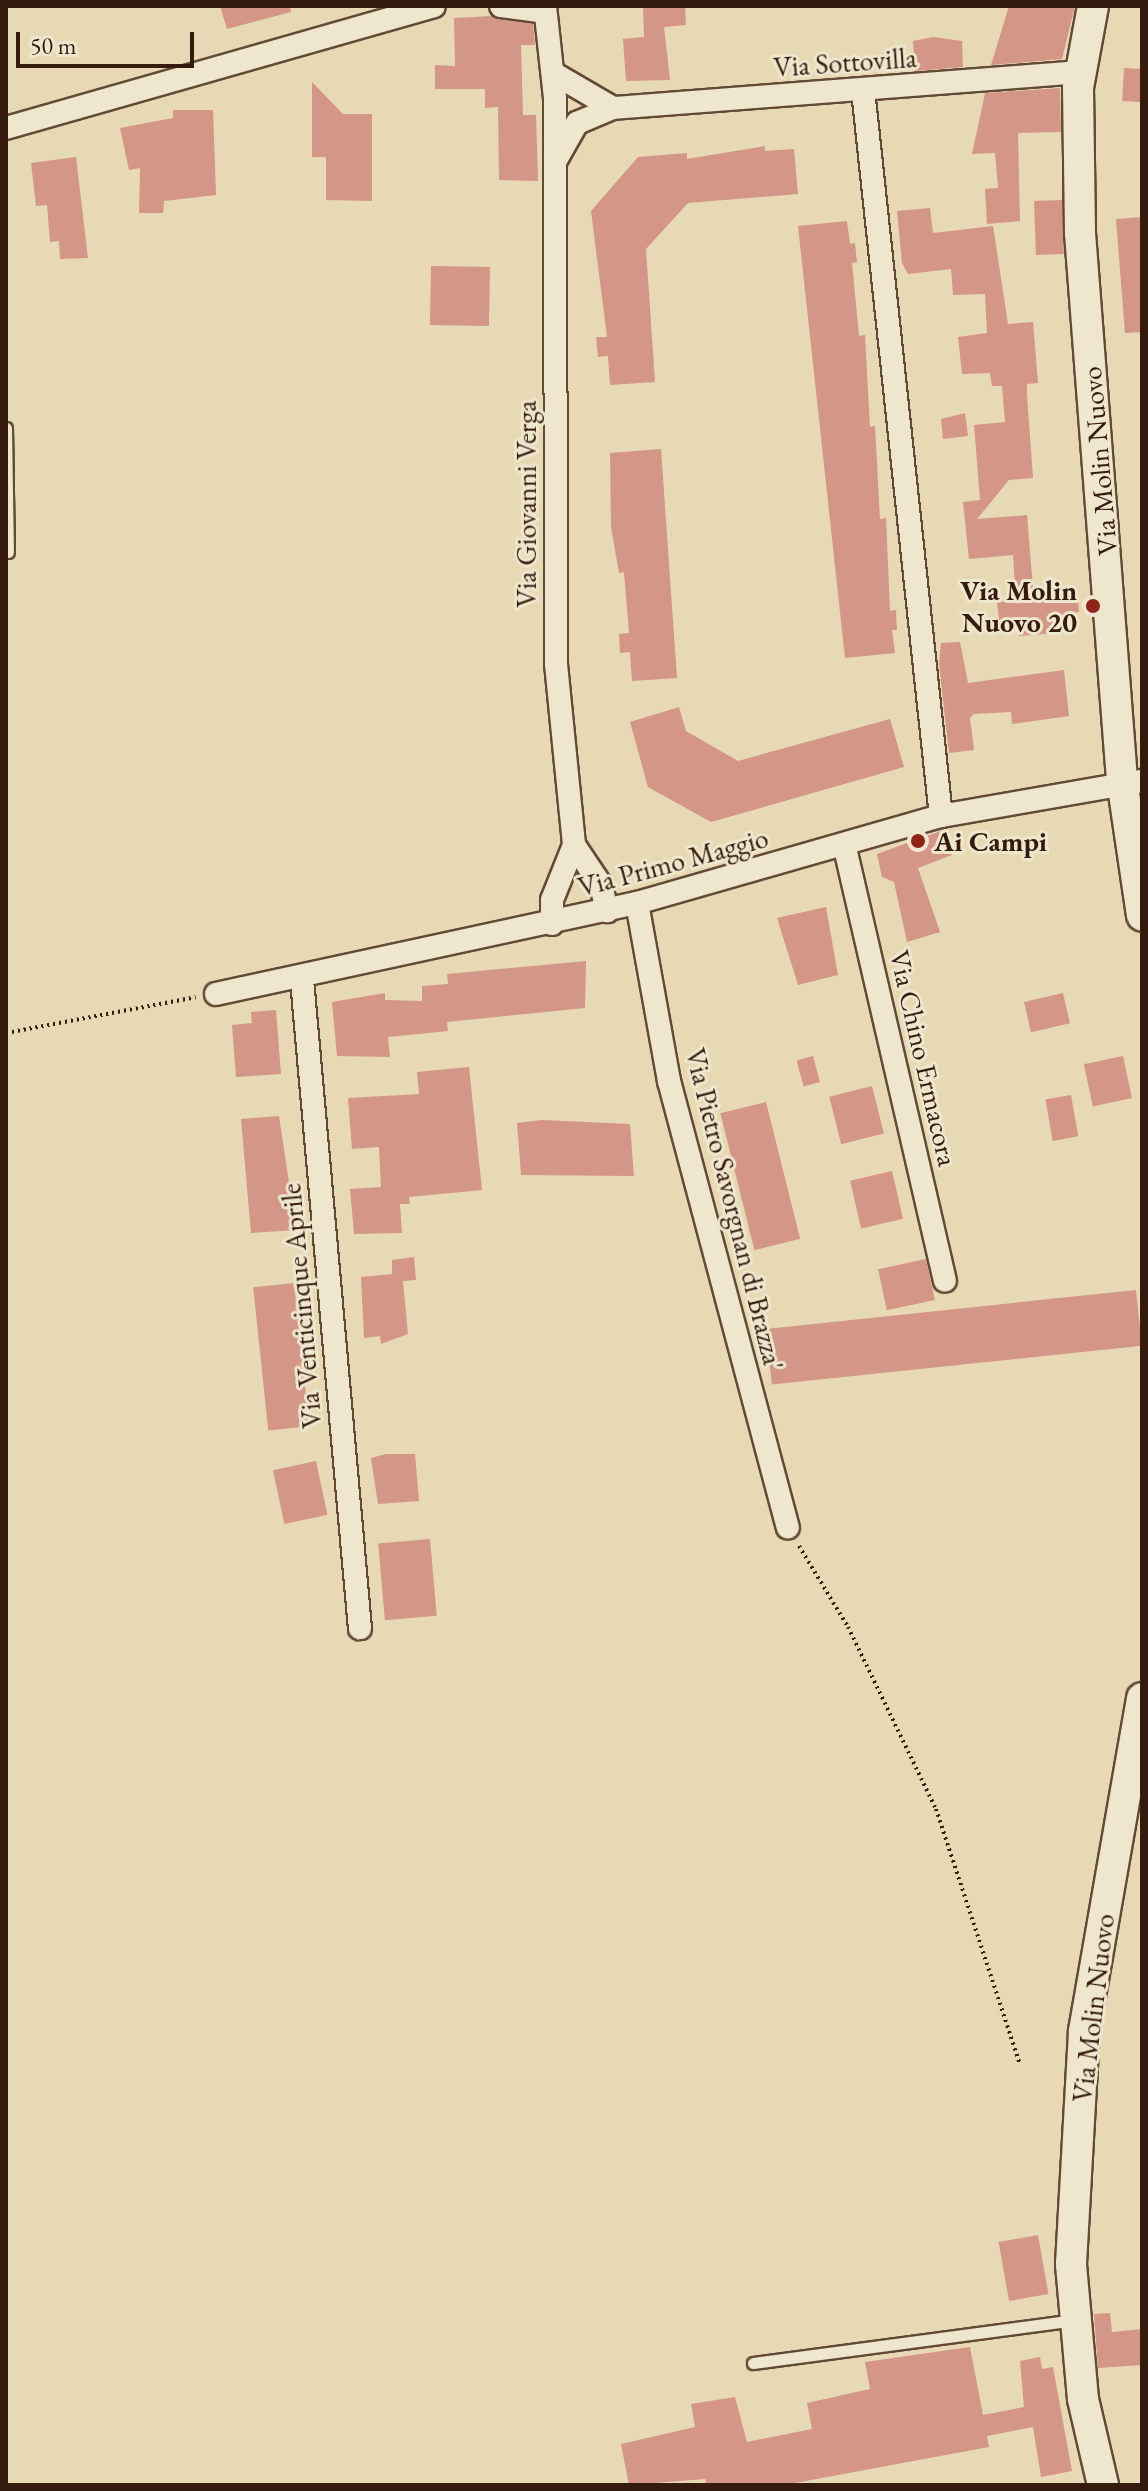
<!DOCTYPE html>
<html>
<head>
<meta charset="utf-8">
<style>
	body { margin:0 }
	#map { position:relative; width:1148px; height:2491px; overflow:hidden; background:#e7d9b3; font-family:"EB Garamond",serif }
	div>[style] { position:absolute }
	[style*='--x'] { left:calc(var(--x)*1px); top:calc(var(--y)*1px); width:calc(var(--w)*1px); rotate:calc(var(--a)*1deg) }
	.building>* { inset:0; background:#d39687; transform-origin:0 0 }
	.path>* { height:4px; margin-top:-2px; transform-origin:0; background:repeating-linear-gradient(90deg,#351b0d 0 2px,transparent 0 6px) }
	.roads { filter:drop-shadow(2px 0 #624a36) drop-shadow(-2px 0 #624a36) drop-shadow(0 2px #624a36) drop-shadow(0 -2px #624a36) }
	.service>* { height:11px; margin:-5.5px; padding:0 5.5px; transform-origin:5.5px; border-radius:5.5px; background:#efe6ce }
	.minor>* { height:22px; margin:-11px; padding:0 11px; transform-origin:11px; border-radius:11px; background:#efe6ce }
	.secondary>* { height:30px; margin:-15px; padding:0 15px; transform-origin:15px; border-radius:15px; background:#efe6ce }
	.dots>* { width:22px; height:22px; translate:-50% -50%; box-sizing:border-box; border:4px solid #efe6ce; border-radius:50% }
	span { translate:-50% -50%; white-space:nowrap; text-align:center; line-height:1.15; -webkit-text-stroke:6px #efe6ce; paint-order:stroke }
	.street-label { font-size:28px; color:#351b0d }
	.poi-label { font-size:28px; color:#351b0d; font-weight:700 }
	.right { translate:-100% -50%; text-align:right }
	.left { translate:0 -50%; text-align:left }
	.frame { position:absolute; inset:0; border:8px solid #351b0d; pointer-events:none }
	.scale { position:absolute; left:16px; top:32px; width:178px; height:36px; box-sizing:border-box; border:4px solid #351b0d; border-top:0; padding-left:10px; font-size:24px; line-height:28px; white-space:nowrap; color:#351b0d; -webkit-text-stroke:6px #efe6ce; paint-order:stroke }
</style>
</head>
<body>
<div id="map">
	<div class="building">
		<i style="clip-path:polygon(220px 6px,290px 6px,291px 12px,227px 29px)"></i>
		<i style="clip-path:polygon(643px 6px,685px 6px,686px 25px,664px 27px,670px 80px,626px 81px,623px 39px,644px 37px)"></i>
		<i style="clip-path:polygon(1009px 6px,1075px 6px,1062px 59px,991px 65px)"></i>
		<i style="clip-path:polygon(492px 16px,533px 24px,535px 45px,521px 45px,523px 115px,536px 115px,538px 181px,499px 180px,498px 107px,485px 108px,485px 89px,435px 89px,435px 65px,455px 66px,454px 18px)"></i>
		<i style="clip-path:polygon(933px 37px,962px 41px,963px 67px,915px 71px,913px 41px)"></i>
		<i style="left:1124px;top:68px;width:18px;height:33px;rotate:3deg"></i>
		<i style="clip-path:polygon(312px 82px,343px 114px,372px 114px,372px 201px,326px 200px,326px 157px,312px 157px)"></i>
		<i style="clip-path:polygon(1060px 88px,1061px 132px,1018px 133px,1020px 221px,987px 224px,985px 189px,998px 188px,995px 153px,972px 154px,985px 93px)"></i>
		<i style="clip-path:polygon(173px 110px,213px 110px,216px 195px,164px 201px,163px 213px,139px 213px,140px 168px,129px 170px,120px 128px,173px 118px)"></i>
		<i style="clip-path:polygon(765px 146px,765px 151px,794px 149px,798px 194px,688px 203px,646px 249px,655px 382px,610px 385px,608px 356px,598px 357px,596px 337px,607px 337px,591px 211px,638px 157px,687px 153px,687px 159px)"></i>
		<i style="clip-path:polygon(76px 157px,88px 258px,60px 259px,59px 241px,50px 242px,47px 205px,36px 206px,31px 163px)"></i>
		<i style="left:1062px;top:200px;width:54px;height:28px;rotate:88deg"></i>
		<i style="clip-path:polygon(930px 208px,933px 233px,993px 226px,1008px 324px,1033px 322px,1038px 383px,1027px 384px,1027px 395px,1033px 478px,1009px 480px,977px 519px,1027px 515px,1033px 588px,1077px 588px,1079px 612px,1066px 614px,1068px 632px,1019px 636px,1018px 625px,1000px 627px,997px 602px,1016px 601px,1013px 555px,969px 559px,963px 502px,980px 500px,974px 425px,1005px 422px,1002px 386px,992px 386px,990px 373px,962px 374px,958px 337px,987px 333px,985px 294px,953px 295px,951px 269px,908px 274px,902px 263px,897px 211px)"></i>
		<i style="clip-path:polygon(1142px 217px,1142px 332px,1125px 333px,1116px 219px)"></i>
		<i style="clip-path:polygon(847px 221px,850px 244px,855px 243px,857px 262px,852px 263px,859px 336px,865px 335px,870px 427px,875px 426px,880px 519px,886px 518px,890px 611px,896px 610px,897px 630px,892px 630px,895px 653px,845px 658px,798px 226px)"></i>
		<i style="left:431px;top:266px;width:59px;height:59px;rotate:1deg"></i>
		<i style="clip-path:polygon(965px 413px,968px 436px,943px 439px,941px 419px)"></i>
		<i style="clip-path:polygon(661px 449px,677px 678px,632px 681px,630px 652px,620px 653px,619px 634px,629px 633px,624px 572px,619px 573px,611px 527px,610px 453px)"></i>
		<i style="clip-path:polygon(960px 642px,968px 683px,1064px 670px,1069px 716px,1012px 724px,1011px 712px,974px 714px,970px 718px,974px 750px,949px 753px,939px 664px,941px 643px)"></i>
		<i style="clip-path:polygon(679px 707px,686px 731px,738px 761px,890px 719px,904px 767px,711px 822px,648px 787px,630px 722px)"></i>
		<i style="clip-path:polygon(946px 829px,952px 855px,918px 868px,940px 932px,907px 942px,894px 882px,882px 877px,877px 854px)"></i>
		<i style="clip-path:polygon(826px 907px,838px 975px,798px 985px,777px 918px)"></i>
		<i style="clip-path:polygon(586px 961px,585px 1008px,447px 1022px,448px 1031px,388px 1037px,390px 1057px,337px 1056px,332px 1002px,385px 993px,385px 1000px,422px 1001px,422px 986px,448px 984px,447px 974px)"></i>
		<i style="left:1063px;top:993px;width:31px;height:40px;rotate:77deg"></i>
		<i style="clip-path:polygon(276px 1010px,281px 1074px,236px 1077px,232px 1025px,252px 1023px,251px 1012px)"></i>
		<i style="left:813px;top:1056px;width:27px;height:17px;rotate:75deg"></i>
		<i style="left:1123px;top:1056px;width:43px;height:40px;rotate:78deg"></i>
		<i style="clip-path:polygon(469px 1067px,482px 1190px,409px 1197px,410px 1204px,400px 1204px,402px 1233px,354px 1234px,350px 1189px,381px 1187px,379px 1147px,352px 1149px,348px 1098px,419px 1094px,417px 1072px)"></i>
		<i style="left:872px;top:1086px;width:49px;height:44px;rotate:76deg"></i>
		<i style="left:1071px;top:1095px;width:42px;height:26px;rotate:80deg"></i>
		<i style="left:766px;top:1102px;width:141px;height:47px;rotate:76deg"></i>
		<i style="clip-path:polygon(279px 1116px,296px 1230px,251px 1233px,241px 1119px)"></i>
		<i style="clip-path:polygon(542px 1120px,630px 1124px,634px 1176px,521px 1175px,517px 1123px)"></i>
		<i style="left:892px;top:1171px;width:49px;height:43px;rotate:77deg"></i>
		<i style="clip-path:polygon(414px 1257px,416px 1280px,403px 1281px,408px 1334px,381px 1344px,380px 1336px,364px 1338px,361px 1277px,392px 1274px,392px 1260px)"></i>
		<i style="left:926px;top:1259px;width:42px;height:49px;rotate:78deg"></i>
		<i style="left:294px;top:1283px;width:144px;height:41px;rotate:84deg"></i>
		<i style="left:1136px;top:1290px;width:56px;height:372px;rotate:84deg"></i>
		<i style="clip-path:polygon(386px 1454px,415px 1454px,419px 1501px,378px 1504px,371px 1458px)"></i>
		<i style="left:316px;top:1461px;width:55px;height:44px;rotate:78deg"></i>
		<i style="left:430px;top:1539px;width:77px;height:52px;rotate:85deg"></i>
		<i style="left:1038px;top:2235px;width:60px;height:40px;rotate:80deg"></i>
		<i style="clip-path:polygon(1110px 2313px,1112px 2332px,1142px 2329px,1142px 2365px,1098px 2368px,1094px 2314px)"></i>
		<i style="clip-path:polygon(970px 2347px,983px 2415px,1024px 2407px,1020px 2361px,1040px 2357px,1042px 2369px,1053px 2367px,1072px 2471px,1041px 2477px,1033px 2427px,987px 2436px,989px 2447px,784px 2485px,706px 2485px,705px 2479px,629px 2485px,621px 2444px,695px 2427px,691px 2404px,735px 2397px,747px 2442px,812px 2429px,807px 2403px,870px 2389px,865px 2362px)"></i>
	</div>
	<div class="path">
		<i style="--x:6;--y:1033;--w:193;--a:-10.7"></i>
		<i style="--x:799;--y:1546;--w:95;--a:58.8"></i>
		<i style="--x:848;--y:1627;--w:202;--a:64.2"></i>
		<i style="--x:936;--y:1809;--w:268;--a:71.8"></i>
	</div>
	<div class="roads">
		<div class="service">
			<i style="--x:6;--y:428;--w:124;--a:89.1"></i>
			<i style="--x:753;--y:2363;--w:325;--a:-7.6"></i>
		</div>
		<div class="minor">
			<i style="--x:501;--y:6;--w:44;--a:7.8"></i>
			<i style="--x:545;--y:6;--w:93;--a:83.8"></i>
			<i style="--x:555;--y:98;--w:566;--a:89.9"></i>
			<i style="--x:556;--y:664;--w:182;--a:84.3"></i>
			<i style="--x:574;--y:845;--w:48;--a:56"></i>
			<i style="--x:601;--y:885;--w:27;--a:77"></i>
			<i style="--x:553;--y:73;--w:69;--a:30.3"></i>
			<i style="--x:863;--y:90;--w:730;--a:83.87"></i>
			<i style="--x:6;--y:128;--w:445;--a:-15.9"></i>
			<i style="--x:556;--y:160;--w:43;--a:-60.4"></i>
			<i style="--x:577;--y:123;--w:39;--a:-23"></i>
			<i style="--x:613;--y:108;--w:468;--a:-4.4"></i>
			<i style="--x:845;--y:848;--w:444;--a:77"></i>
			<i style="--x:637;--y:903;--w:181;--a:79.8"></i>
			<i style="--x:669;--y:1081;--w:462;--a:75.1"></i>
			<i style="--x:552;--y:924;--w:24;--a:-90"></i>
			<i style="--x:552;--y:900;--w:59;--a:-68.2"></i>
			<i style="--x:302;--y:980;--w:651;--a:84.89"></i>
			<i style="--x:216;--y:994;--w:431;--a:-12.2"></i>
			<i style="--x:637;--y:903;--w:316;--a:-16"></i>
			<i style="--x:941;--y:816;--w:204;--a:-9.9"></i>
		</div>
		<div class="secondary">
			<i style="--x:1093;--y:6;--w:83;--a:100.4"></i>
			<i style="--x:1078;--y:88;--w:145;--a:89.2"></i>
			<i style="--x:1080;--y:233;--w:549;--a:85.61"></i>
			<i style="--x:1122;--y:780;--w:137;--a:81.6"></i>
			<i style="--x:1103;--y:2485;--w:88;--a:-103.1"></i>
			<i style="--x:1083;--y:2399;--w:136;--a:-95.1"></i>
			<i style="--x:1071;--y:2264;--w:233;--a:-86.8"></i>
			<i style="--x:1084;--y:2031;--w:338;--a:-80.1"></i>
		</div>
	</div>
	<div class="dots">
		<i style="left:1093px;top:606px;background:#8f2418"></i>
		<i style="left:918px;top:841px;background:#8f2418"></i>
	</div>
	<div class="street-label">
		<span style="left:845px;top:62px;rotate:-4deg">Via Sottovilla</span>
		<span style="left:1099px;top:461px;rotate:-95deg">Via Molin Nuovo</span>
		<span style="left:526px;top:504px;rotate:-90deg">Via Giovanni Verga</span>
		<span style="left:673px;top:862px;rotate:-15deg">Via Primo Maggio</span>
		<span style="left:924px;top:1058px;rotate:77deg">Via Chino Ermacora</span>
		<span style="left:735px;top:1209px;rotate:76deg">Via Pietro Savorgnan di Brazza'</span>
		<span style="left:301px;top:1306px;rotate:-95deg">Via Venticinque Aprile</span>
		<span style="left:1093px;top:2008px;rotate:-83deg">Via Molin Nuovo</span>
	</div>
	<div class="poi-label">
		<span class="right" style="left:1077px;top:606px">Via Molin<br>Nuovo 20</span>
		<span class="left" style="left:934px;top:841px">Ai Campi</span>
	</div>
	<div class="frame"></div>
	<div class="scale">50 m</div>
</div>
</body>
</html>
